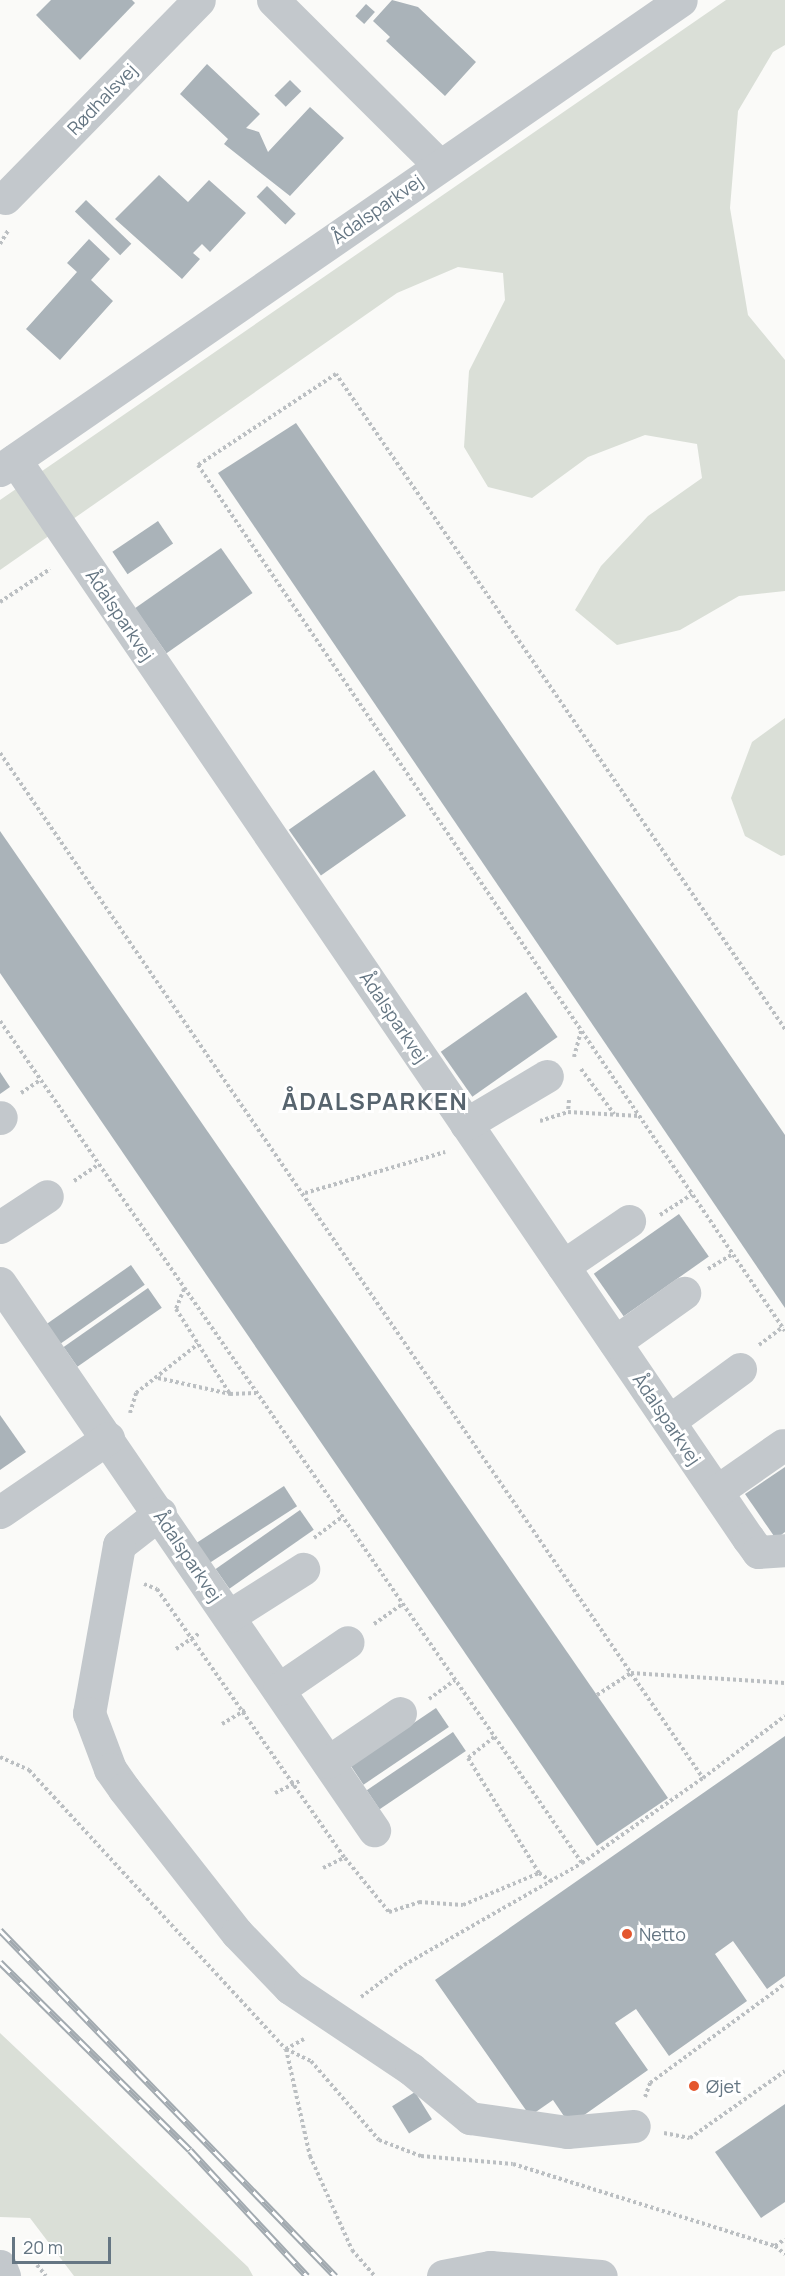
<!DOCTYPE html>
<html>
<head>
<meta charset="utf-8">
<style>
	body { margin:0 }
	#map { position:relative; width:785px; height:2276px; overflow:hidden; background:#fafaf8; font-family:Manrope,sans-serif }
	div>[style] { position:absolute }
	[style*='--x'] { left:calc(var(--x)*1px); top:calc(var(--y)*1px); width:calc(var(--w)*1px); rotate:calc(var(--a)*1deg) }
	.green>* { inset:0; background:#dadfd7 }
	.building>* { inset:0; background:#aab3b9; transform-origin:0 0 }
	.path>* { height:4px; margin-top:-2px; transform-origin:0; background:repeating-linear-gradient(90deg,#bbbfc2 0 3px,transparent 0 6px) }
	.minor>* { height:33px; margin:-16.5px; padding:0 16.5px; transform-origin:16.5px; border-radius:16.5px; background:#c3c8cc }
	.rail>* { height:7px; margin-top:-3.5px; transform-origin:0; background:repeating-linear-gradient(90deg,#fff 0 14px,#a2aab0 0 28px); box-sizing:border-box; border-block:2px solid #a2aab0 }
	.dots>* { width:16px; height:16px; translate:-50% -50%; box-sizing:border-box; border:3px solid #fff; border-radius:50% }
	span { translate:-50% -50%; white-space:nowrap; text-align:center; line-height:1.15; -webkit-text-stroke:6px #fff; paint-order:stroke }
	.street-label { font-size:18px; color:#657683 }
	.poi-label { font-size:18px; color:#657683 }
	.left { translate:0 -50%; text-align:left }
	.district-label { font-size:24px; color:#57646e; font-weight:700; letter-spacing:1.5px }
	.scale { position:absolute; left:12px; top:2237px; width:99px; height:27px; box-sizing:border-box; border:3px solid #657683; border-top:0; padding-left:8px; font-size:18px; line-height:21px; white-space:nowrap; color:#657683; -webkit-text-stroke:4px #fff; paint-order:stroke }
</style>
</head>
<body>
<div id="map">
	<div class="green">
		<i style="clip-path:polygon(726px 0,785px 0,785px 45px,773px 52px,738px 111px,730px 208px,748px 315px,785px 360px,785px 591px,739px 596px,680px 630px,617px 645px,575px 610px,601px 566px,648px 516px,702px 478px,697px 444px,645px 435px,588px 457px,532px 498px,488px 487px,464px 447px,469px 371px,505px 300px,503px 273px,458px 267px,397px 293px,0 570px,0 500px)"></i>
		<i style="clip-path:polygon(785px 718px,785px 855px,781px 856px,745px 836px,731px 798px,752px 742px)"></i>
		<i style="clip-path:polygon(0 2033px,248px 2267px,253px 2276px,74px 2276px,30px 2218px,0 2217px)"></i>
	</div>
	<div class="building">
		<i style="clip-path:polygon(51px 0,132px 0,135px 3px,80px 60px,36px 15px)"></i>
		<i style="clip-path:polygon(392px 0,418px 7px,476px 62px,445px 96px,386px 41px,390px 37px,373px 21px)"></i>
		<i style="left:366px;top:4px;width:12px;height:16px;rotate:42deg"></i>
		<i style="clip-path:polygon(207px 64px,260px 114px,246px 128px,259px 132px,268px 152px,310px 107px,344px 138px,290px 196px,224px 144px,228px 139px,180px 94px)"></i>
		<i style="left:290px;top:80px;width:16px;height:22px;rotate:45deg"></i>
		<i style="clip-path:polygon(159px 175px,188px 202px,209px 180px,246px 213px,210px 252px,202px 244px,193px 253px,200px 259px,182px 279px,115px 219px)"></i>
		<i style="left:267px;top:186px;width:40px;height:15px;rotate:44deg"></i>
		<i style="left:86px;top:200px;width:63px;height:16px;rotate:44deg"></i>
		<i style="clip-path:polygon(89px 239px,110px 259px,91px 280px,113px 301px,60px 360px,26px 329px,77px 272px,67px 263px)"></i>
		<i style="clip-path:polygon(296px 423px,785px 1135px,785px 1308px,218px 473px)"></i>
		<i style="left:158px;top:521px;width:27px;height:55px;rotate:56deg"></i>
		<i style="left:221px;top:548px;width:55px;height:105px;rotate:55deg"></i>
		<i style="left:374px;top:770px;width:56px;height:104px;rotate:55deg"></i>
		<i style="clip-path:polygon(0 831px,668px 1798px,597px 1846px,0 973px)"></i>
		<i style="left:526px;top:992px;width:55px;height:104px;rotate:55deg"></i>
		<i style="clip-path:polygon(0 1072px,10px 1087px,0 1094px)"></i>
		<i style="left:679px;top:1214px;width:52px;height:104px;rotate:55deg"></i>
		<i style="left:131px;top:1265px;width:24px;height:103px;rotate:55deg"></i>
		<i style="left:148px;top:1288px;width:24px;height:103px;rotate:55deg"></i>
		<i style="clip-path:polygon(0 1415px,26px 1452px,0 1470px)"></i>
		<i style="clip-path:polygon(785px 1467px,785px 1532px,776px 1539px,745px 1494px)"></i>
		<i style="left:284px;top:1486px;width:24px;height:104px;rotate:57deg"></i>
		<i style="left:300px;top:1510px;width:24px;height:103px;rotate:55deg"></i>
		<i style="left:436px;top:1708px;width:23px;height:103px;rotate:56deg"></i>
		<i style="left:453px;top:1732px;width:23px;height:104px;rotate:56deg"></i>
		<i style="clip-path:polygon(785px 1736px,785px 1976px,767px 1989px,733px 1941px,715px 1954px,747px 2001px,669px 2056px,636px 2009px,615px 2023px,648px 2070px,570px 2125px,553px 2100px,530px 2116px,435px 1980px)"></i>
		<i style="left:415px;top:2092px;width:32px;height:27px;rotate:58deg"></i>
		<i style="clip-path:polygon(785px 2104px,785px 2202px,761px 2218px,715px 2152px)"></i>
	</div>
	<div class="path">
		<i style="--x:0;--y:244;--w:17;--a:-59"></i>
		<i style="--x:0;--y:602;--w:60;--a:-33.4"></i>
		<i style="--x:0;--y:753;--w:1243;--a:55.56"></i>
		<i style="--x:703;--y:1778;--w:103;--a:-37.1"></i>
		<i style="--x:0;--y:1021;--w:1024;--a:55.35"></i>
		<i style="--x:582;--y:1863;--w:148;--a:-35.1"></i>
		<i style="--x:785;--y:1029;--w:794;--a:-124.43"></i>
		<i style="--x:336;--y:374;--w:165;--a:146.6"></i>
		<i style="--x:198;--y:465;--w:1046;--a:55.87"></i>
		<i style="--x:574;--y:1057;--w:28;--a:-75"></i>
		<i style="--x:581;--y:1069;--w:56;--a:53.7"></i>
		<i style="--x:21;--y:1093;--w:23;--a:-34"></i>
		<i style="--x:569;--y:1100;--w:12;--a:95"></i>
		<i style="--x:568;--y:1112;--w:71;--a:3.2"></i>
		<i style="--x:540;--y:1121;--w:29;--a:-18"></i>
		<i style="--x:74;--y:1181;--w:30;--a:-34"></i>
		<i style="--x:305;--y:1193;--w:146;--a:-16.3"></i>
		<i style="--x:660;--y:1215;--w:38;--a:-33"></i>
		<i style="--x:708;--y:1269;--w:29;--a:-31"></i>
		<i style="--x:184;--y:1289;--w:22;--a:112"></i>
		<i style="--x:176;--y:1309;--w:101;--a:57.6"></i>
		<i style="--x:230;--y:1394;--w:26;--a:-2"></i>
		<i style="--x:759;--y:1345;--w:30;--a:-37"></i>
		<i style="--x:158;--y:1378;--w:74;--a:12.5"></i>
		<i style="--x:130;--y:1413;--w:21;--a:-73"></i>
		<i style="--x:136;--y:1393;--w:79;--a:-38.3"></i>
		<i style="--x:314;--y:1538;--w:35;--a:-37"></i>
		<i style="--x:144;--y:1584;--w:14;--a:21"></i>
		<i style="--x:157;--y:1589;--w:328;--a:55.1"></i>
		<i style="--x:345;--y:1858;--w:70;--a:50.8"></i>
		<i style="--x:389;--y:1912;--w:32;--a:-18"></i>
		<i style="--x:419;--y:1902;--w:44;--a:3.9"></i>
		<i style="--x:463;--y:1905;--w:82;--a:-22.8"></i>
		<i style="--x:539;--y:1873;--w:14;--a:34"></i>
		<i style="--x:374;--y:1624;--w:35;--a:-35"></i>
		<i style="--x:176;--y:1649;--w:29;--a:-34"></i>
		<i style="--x:597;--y:1695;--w:40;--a:-32.9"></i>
		<i style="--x:631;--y:1673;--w:154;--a:3.7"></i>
		<i style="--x:429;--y:1699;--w:32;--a:-36"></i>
		<i style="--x:222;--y:1724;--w:27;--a:-31"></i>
		<i style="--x:494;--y:1737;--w:33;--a:141"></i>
		<i style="--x:468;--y:1758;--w:135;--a:58.3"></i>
		<i style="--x:0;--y:1757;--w:32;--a:24"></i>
		<i style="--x:29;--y:1770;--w:379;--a:47.4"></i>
		<i style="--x:286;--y:2049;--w:110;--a:77.4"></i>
		<i style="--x:310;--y:2156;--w:103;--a:65.9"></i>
		<i style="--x:352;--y:2250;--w:35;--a:49"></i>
		<i style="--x:275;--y:1793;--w:28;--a:-26"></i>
		<i style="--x:323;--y:1868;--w:25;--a:-26"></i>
		<i style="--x:361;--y:1997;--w:54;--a:-36.7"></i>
		<i style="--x:404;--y:1965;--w:205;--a:-29.8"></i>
		<i style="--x:304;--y:2039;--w:21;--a:151"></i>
		<i style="--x:286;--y:2049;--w:28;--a:26"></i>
		<i style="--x:311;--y:2061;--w:104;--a:49.3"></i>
		<i style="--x:379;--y:2140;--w:45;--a:20.9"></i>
		<i style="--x:421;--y:2156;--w:92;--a:5"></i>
		<i style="--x:513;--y:2164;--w:275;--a:17.4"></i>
		<i style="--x:775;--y:2246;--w:13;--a:39"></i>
		<i style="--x:645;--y:2097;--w:15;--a:-70"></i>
		<i style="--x:650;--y:2083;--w:167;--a:-36.3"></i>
		<i style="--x:664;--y:2133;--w:26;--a:11"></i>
		<i style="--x:690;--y:2138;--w:116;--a:-35.2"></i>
		<i style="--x:775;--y:2246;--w:12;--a:-35"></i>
		<i style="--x:37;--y:2265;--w:14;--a:51"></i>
	</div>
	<div class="minor">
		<i style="--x:273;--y:0;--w:235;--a:44.8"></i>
		<i style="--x:5;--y:198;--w:277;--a:-45.6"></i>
		<i style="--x:15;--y:460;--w:1304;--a:55.79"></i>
		<i style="--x:748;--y:1538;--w:17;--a:54"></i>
		<i style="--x:758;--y:1552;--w:27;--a:-4"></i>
		<i style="--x:0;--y:470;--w:827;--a:-34.61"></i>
		<i style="--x:0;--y:1118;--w:1;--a:-45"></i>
		<i style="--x:466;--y:1124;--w:94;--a:-30.7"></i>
		<i style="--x:0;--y:1227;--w:56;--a:-33.4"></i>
		<i style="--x:563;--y:1266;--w:80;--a:-34.3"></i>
		<i style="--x:0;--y:1283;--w:663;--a:55.64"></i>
		<i style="--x:615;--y:1342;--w:85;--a:-35.4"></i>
		<i style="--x:669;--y:1421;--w:88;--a:-36.2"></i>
		<i style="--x:717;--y:1491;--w:80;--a:-34.9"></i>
		<i style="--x:0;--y:1512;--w:131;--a:-34.4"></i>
		<i style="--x:160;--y:1513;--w:52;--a:142"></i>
		<i style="--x:119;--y:1545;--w:171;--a:100.1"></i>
		<i style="--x:89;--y:1713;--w:60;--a:69.4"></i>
		<i style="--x:110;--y:1769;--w:24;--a:55"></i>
		<i style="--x:124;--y:1789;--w:183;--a:51.9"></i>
		<i style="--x:237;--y:1933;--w:76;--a:46.1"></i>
		<i style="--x:290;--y:1988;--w:146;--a:33.8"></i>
		<i style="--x:411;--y:2069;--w:77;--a:39.7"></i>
		<i style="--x:470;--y:2118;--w:98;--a:8.2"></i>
		<i style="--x:567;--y:2132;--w:67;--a:-5.1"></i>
		<i style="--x:229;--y:1616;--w:88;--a:-32.4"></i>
		<i style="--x:279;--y:1689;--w:83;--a:-34.3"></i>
		<i style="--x:328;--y:1762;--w:87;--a:-34.2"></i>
		<i style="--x:0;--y:2266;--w:11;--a:68"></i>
		<i style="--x:443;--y:2276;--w:48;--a:-10.8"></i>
		<i style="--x:490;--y:2267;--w:111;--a:4.6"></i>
	</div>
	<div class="rail">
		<i style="--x:0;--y:1930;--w:482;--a:45.9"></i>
		<i style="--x:0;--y:1962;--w:267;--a:44.7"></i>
		<i style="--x:190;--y:2150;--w:172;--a:47.1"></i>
	</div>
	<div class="dots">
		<i style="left:627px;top:1934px;background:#e4572e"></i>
		<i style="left:694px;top:2086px;background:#e4572e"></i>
	</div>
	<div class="street-label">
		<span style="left:102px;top:99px;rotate:-46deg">Rødhalsvej</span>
		<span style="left:377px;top:209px;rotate:-35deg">Ådalsparkvej</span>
		<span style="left:120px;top:615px;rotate:56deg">Ådalsparkvej</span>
		<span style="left:394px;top:1017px;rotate:56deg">Ådalsparkvej</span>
		<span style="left:667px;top:1419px;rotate:56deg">Ådalsparkvej</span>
		<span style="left:188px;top:1556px;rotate:56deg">Ådalsparkvej</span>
	</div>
	<div class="poi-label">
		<span class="left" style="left:639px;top:1934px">Netto</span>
		<span class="left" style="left:706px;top:2086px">Øjet</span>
	</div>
	<div class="district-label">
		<span style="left:375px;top:1101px">ÅDALSPARKEN</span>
	</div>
	<div class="scale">20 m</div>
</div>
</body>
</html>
